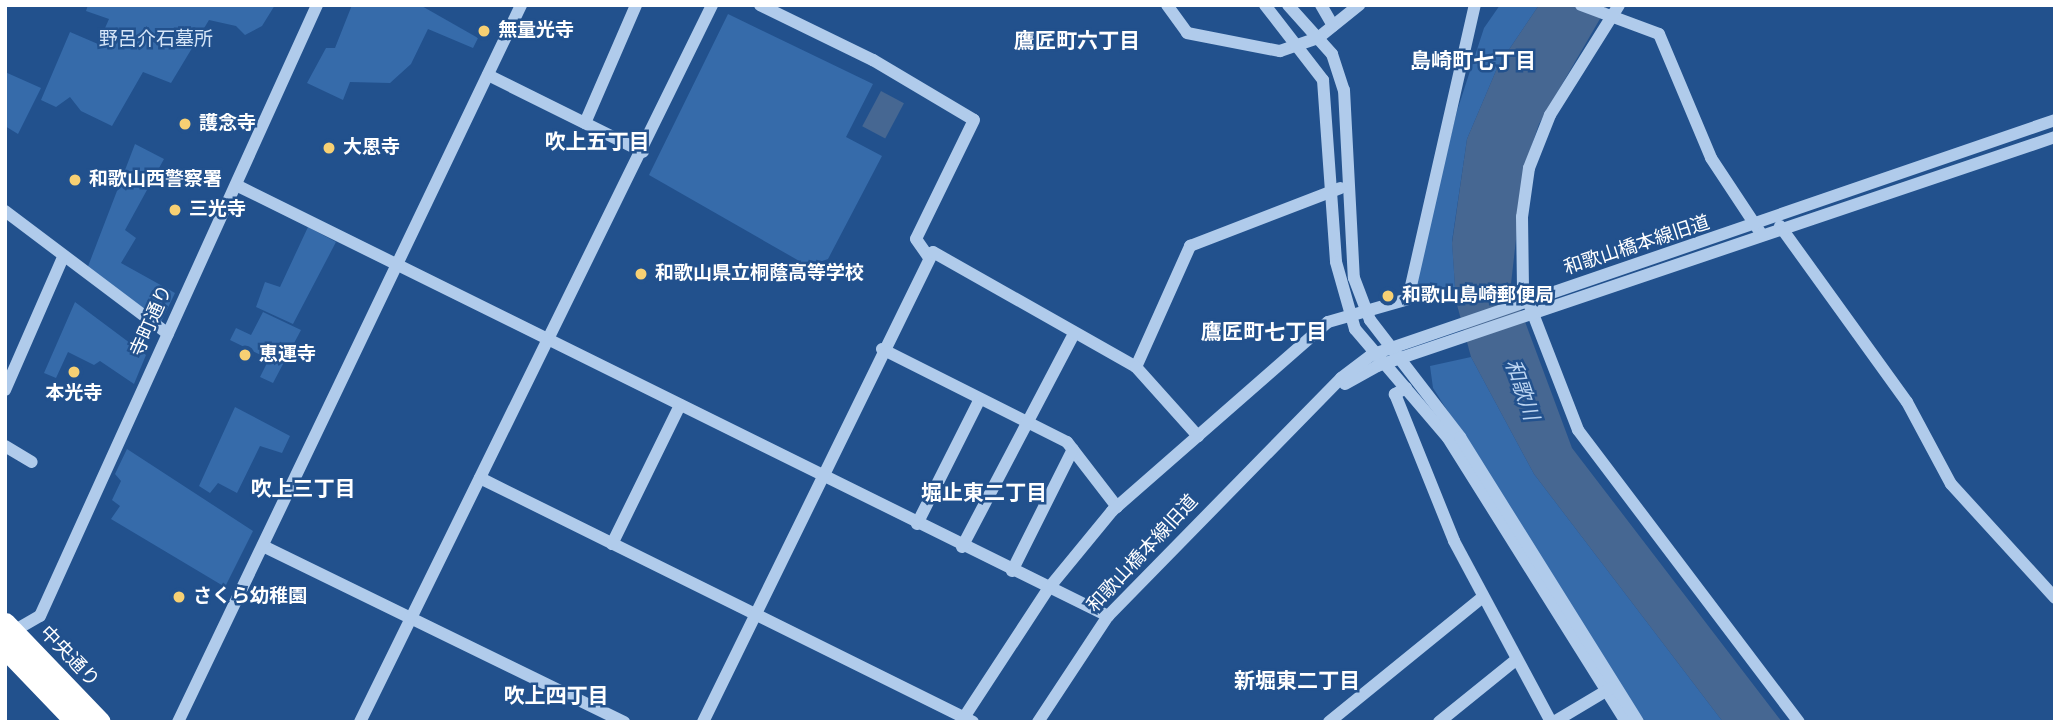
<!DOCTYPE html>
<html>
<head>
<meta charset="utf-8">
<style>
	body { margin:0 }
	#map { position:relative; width:2060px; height:727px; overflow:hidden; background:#22518d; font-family:"Varela Round","Noto Sans JP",sans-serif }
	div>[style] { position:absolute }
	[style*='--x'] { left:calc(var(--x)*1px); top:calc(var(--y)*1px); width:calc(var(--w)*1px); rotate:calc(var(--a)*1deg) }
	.green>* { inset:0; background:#366baa }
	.water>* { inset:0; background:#466792; transform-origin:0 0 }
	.minor>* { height:12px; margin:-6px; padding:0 6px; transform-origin:6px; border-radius:6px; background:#b0cbeb }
	.highway>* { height:21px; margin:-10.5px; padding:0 10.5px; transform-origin:10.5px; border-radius:10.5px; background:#fff }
	.dots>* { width:19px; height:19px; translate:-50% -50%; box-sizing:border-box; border:4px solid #22518d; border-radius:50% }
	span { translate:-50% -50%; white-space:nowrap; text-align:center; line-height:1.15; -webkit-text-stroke:5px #22518d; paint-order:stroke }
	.poi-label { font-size:19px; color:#fff; font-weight:700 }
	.left { translate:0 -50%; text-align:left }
	.park-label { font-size:19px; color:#d5e5f8 }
	.street-label { font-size:19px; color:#fff }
	.neighbourhood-label { font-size:21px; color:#fff; font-weight:700 }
	.water-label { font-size:21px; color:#bcd5f2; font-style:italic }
	.frame { position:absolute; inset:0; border:7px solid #fff; pointer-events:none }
</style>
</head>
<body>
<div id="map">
	<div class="green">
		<i style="clip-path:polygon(88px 5px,234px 6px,275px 5px,262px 26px,245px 35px,236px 26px,209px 20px,171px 83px,143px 72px,112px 126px,81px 111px,70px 97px,56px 107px,41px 100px,70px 32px,98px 44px,109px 19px,86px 11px)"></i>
		<i style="clip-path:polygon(352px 5px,420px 5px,478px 38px,473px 48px,428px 29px,411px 64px,390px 83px,350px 82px,343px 100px,307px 83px,326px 48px,335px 48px)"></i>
		<i style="clip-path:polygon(1500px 5px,1539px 5px,1498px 66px,1467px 139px,1452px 241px,1456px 301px,1410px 302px,1457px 111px,1484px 28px)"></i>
		<i style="clip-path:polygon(728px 14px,873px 84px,846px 137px,882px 156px,828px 259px,808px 266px,649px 175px)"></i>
		<i style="clip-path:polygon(5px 72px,41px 88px,18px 134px,5px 126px)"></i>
		<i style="clip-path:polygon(135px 144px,164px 159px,125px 230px,136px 238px,121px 263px,175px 293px,161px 322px,87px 269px)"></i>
		<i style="clip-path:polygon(308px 227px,336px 242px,293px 324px,256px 307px,265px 282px,280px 287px)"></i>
		<i style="clip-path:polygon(75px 302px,146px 355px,134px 384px,100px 361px,94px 365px,68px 352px,56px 378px,44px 373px)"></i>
		<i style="clip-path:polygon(263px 312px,301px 330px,273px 383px,260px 377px,269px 359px,230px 340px,236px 328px,251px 335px)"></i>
		<i style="clip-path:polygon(1471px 357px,1534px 474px,1723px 722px,1646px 722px,1639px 713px,1433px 388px,1430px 366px)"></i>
		<i style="clip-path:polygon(235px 407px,290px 436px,282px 453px,260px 446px,237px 493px,218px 483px,210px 493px,199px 486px)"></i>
		<i style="clip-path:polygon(127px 449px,253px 531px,225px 587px,111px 519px,120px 506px,112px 500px,121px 481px,115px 474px)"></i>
	</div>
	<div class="water">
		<i style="clip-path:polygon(1539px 5px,1608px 5px,1539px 124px,1524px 168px,1511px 284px,1572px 448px,1782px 722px,1723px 722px,1534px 474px,1471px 357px,1456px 301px,1452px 243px,1467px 139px,1498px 66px)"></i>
		<i style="left:881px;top:91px;width:26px;height:40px;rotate:28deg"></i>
	</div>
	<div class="minor">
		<i style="--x:760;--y:5;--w:126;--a:26"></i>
		<i style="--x:873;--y:60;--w:117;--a:30.7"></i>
		<i style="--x:974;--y:120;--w:132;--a:116"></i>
		<i style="--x:916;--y:239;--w:21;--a:55"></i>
		<i style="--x:1167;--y:5;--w:34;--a:54"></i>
		<i style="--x:1187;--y:33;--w:95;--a:11"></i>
		<i style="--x:1280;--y:51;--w:40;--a:-18.9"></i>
		<i style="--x:1318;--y:38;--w:53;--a:-38.8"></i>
		<i style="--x:1265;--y:5;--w:95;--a:52.3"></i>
		<i style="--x:1323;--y:80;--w:182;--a:85.9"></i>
		<i style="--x:1336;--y:262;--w:70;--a:74.2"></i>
		<i style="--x:1355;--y:329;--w:143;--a:49.5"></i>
		<i style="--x:1448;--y:438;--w:335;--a:57.9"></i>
		<i style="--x:1288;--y:5;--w:66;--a:48.1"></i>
		<i style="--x:1332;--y:54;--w:38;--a:72"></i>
		<i style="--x:1344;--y:90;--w:188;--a:87"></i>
		<i style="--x:1354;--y:278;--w:45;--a:69.1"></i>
		<i style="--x:1370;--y:320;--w:148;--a:52.4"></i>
		<i style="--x:1460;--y:437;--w:336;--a:58"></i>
		<i style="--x:1321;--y:5;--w:24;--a:60"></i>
		<i style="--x:1581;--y:5;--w:83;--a:20.4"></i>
		<i style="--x:1659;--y:34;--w:134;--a:67.2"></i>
		<i style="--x:1711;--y:158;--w:89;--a:56.5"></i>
		<i style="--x:1619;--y:5;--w:130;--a:122.1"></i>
		<i style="--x:1550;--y:115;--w:57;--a:111.6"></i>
		<i style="--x:1529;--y:168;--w:49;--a:98.1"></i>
		<i style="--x:1522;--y:217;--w:71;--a:89.2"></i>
		<i style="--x:1523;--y:288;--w:152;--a:68.8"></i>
		<i style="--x:1578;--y:430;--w:366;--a:52.9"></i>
		<i style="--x:488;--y:75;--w:173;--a:26.4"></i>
		<i style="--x:585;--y:123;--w:129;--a:-66.6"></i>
		<i style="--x:236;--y:185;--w:973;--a:26.3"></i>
		<i style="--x:5;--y:211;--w:204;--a:37"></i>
		<i style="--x:1780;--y:226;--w:217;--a:54.2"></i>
		<i style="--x:1907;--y:402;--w:93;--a:61.8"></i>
		<i style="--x:1951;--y:484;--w:154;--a:47.6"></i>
		<i style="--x:882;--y:349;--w:207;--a:26.7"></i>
		<i style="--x:1067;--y:442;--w:82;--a:52.4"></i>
		<i style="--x:1136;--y:367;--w:133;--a:-65.9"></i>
		<i style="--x:1190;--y:246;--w:161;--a:-21.1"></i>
		<i style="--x:1345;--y:384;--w:37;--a:-29"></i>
		<i style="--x:1377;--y:366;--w:716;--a:-18.66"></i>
		<i style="--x:1406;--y:388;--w:13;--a:151"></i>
		<i style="--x:1395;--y:394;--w:158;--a:68.1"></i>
		<i style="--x:1454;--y:541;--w:205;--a:61.8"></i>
		<i style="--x:5;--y:390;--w:145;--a:-66.4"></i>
		<i style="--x:5;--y:446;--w:31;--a:31"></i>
		<i style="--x:480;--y:478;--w:550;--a:26.33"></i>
		<i style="--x:917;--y:524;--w:140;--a:-63.3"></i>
		<i style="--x:612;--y:544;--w:155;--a:-63.9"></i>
		<i style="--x:263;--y:546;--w:402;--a:26"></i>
		<i style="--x:962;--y:547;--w:241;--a:-62.3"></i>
		<i style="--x:1012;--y:571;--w:136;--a:-63.4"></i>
		<i style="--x:12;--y:632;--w:32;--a:-30"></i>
		<i style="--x:40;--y:616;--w:671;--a:-65.61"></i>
		<i style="--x:178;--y:722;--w:795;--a:-64.43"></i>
		<i style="--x:360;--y:722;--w:799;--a:-63.85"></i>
		<i style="--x:703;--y:722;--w:523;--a:-63.92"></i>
		<i style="--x:933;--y:252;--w:233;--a:29.5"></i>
		<i style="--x:1136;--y:367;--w:93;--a:48.1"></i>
		<i style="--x:961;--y:722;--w:159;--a:-56.8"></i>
		<i style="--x:1048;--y:589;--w:101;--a:-50.6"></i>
		<i style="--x:1112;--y:511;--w:287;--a:-41.2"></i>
		<i style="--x:1328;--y:322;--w:83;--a:-16"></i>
		<i style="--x:1408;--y:299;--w:302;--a:-77.2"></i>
		<i style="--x:1038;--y:722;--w:127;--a:-56.6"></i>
		<i style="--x:1108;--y:616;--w:333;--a:-45.6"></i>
		<i style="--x:1341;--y:378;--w:38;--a:-37"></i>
		<i style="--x:1371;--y:355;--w:723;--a:-18.96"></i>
		<i style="--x:1329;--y:722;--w:198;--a:-39.1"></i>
		<i style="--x:1439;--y:722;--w:100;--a:-38.9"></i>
		<i style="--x:1554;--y:722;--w:66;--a:-30.8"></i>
	</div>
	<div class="highway">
		<i style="--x:5;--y:623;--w:137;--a:46.2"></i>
		<i style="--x:5;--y:648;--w:103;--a:46.2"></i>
	</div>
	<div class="dots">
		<i style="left:484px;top:31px;background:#f7d073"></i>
		<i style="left:185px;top:124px;background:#f7d073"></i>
		<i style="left:329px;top:148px;background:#f7d073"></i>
		<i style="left:75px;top:180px;background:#f7d073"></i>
		<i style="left:175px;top:210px;background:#f7d073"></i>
		<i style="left:641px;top:274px;background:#f7d073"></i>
		<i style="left:1388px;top:296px;background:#f7d073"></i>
		<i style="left:245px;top:355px;background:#f7d073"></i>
		<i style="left:74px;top:372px;background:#f7d073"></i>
		<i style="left:179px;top:597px;background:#f7d073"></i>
	</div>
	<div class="poi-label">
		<span class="left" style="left:498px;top:31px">無量光寺</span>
		<span class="left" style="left:199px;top:124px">護念寺</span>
		<span class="left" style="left:343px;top:148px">大恩寺</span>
		<span class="left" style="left:89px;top:180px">和歌山西警察署</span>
		<span class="left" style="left:189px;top:210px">三光寺</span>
		<span class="left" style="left:655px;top:274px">和歌山県立桐蔭高等学校</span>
		<span class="left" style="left:1402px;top:296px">和歌山島崎郵便局</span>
		<span class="left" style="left:259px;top:355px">恵運寺</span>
		<span style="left:74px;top:394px">本光寺</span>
		<span class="left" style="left:193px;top:597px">さくら幼稚園</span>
	</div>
	<div class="park-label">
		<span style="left:156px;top:40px">野呂介石墓所</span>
	</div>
	<div class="street-label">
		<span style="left:1637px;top:246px;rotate:-18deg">和歌山橋本線旧道</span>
		<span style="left:152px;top:321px;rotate:-66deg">寺町通り</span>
		<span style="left:1143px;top:554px;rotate:-47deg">和歌山橋本線旧道</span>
		<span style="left:69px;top:657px;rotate:46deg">中央通り</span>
	</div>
	<div class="neighbourhood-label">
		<span style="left:1077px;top:42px">鷹匠町六丁目</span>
		<span style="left:1473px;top:62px">島崎町七丁目</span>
		<span style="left:597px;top:143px">吹上五丁目</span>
		<span style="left:1264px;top:333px">鷹匠町七丁目</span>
		<span style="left:303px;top:490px">吹上三丁目</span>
		<span style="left:984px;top:494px">堀止東二丁目</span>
		<span style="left:1297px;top:682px">新堀東二丁目</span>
		<span style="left:556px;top:697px">吹上四丁目</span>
	</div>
	<div class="water-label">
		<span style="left:1521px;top:390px;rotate:71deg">和歌川</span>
	</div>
	<div class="frame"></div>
</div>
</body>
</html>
